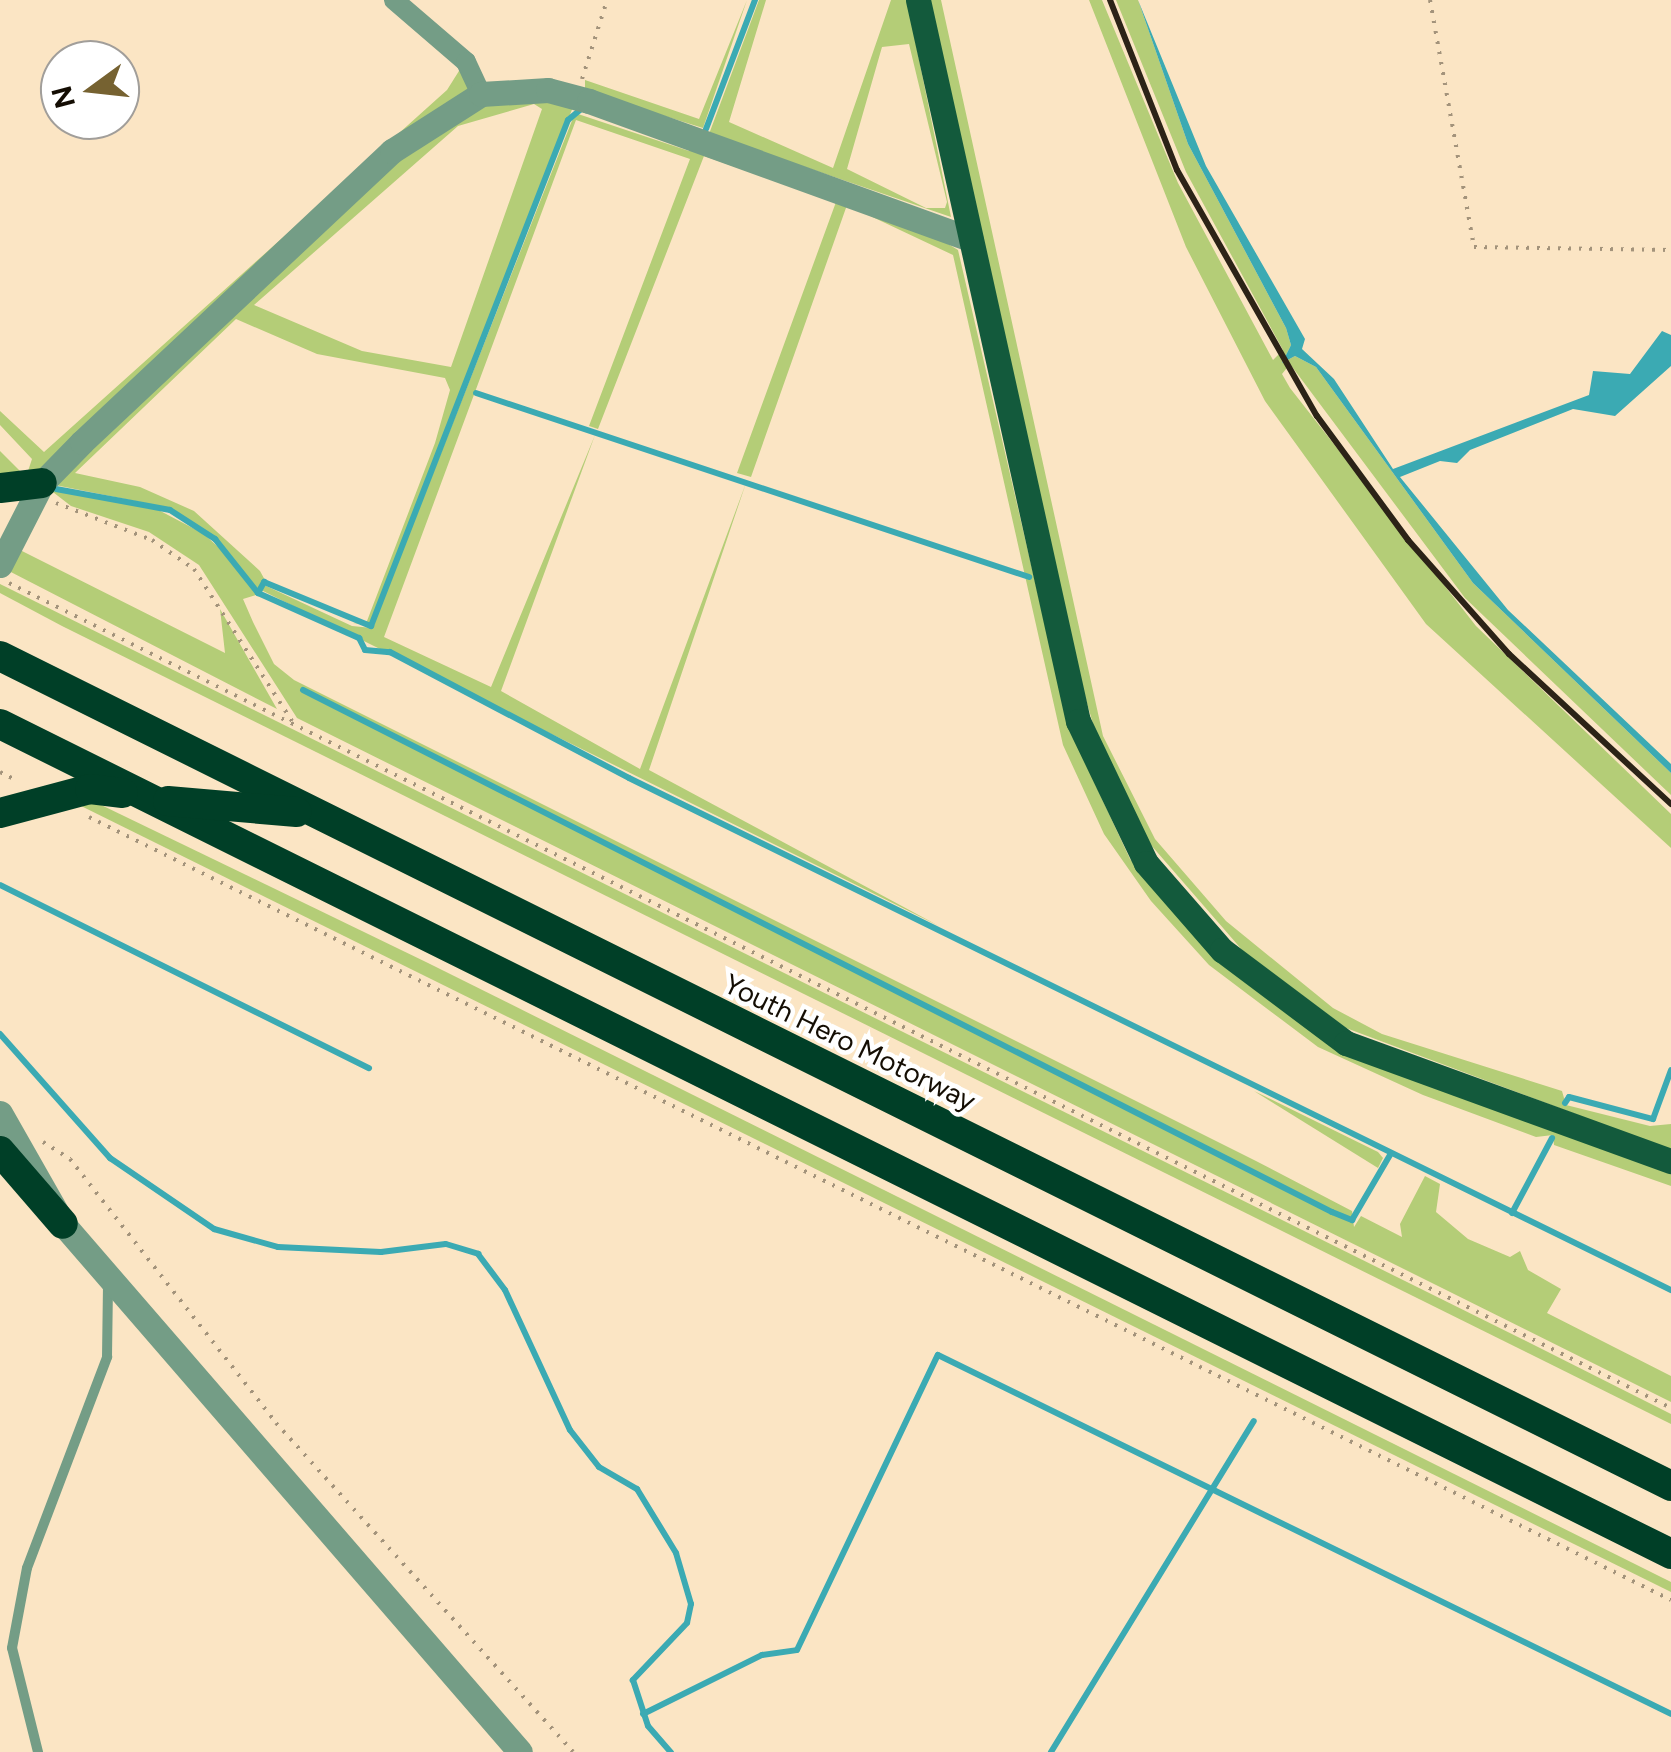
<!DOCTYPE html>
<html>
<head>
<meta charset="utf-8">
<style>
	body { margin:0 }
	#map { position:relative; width:1671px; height:1752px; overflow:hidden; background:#fbe5c4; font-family:Figtree,sans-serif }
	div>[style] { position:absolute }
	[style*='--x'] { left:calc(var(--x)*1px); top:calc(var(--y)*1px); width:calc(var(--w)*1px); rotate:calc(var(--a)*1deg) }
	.green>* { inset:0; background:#b4cd77 }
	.water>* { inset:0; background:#3baab3 }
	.stream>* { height:6px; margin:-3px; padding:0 3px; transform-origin:3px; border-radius:3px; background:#3baab3 }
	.path>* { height:4px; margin-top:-2px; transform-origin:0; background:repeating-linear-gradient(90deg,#a3937b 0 2.5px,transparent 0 10.5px) }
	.service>* { height:10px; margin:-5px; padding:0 5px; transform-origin:5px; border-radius:5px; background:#749d86 }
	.minor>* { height:20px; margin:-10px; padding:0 10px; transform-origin:10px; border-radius:10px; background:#749d86 }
	.tertiary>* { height:25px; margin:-12.5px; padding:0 12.5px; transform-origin:12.5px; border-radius:12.5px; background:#749d86 }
	.primary>* { height:25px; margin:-12.5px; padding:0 12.5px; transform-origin:12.5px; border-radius:12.5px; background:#135a3c }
	.motorway>* { height:30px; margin:-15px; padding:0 15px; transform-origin:15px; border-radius:15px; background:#003f27 }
	.rail>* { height:6px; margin:-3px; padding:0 3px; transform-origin:3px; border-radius:3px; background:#2c2317 }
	span { translate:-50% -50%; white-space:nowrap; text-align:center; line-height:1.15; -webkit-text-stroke:9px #fff; paint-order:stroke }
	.street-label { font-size:28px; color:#140d03 }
	.north { position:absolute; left:40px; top:40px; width:100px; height:100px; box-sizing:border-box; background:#fff; border:2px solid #a19e9a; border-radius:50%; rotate:255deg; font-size:28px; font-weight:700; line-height:40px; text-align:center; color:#140d03 }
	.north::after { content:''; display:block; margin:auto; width:35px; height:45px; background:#766231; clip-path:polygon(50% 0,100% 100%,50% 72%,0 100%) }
</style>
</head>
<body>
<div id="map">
	<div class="green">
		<i style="clip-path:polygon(747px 0,703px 128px,585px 91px,585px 80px,699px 119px)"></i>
		<i style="clip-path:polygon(evenodd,759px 0,766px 0,729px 122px,833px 168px,891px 0,907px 0,951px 217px,709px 134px,759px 0,909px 44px,947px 202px,945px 208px,926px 208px,847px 169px,882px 47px,909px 44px)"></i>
		<i style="clip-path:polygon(930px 0,941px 0,1103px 736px,1155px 839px,1226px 921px,1333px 1008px,1382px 1034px,1562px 1091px,1566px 1105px,1650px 1126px,1671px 1124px,1671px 1150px,1346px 1028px,1243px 951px,1144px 837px,1100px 748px,1076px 665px)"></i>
		<i style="clip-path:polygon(1089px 0,1102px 0,1178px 183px,1273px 360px,1283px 350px,1186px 172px,1116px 0,1138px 0,1188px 144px,1286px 328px,1291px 345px,1282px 363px,1295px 356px,1316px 367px,1473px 583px,1671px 773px,1671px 795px,1465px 598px,1290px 364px,1282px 374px,1290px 388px,1476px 626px,1671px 814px,1671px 848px,1426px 624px,1265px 401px,1186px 247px)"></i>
		<i style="clip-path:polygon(464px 63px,470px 87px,34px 479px,0 476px,0 451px,26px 477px,32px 459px,0 425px,0 411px,44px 452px,447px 90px)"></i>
		<i style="clip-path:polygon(evenodd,519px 95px,573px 107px,369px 625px,353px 623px,367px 621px,435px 443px,450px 390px,445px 378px,317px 354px,236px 319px,75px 473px,140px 487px,194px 511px,260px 571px,266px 582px,258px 590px,216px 538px,170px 508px,50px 484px,400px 157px,469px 108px,519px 95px,534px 104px,542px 109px,451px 367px,362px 351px,254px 305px,458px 126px,534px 104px)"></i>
		<i style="clip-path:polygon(575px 113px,689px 151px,699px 146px,935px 236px,958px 250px,1069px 728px,1130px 859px,1217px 959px,1325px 1041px,1671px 1169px,1671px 1186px,1554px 1145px,1553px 1135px,1536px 1137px,1423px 1095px,1318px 1047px,1209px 965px,1151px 901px,1104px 834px,1063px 745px,953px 255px,847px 205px,751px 477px,737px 473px,836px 202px,704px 156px,598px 429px,589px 426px,690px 159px,576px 120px,384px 637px,491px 687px,595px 435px,501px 691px,640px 769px,746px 483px,649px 770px,939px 926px,261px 590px,264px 585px,352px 626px,372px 628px)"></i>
		<i style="clip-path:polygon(49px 489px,149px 505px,204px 534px,244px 571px,256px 595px,243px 599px,253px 622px,274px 664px,294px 680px,1256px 1161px,1352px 1211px,1354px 1227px,1361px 1216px,1402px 1237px,1400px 1224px,1425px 1176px,1440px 1184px,1436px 1212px,1468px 1239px,1510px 1257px,1520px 1251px,1528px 1270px,1561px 1289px,1547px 1313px,1671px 1376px,1671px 1402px,297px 718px,199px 565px,149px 532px,71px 506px)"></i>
		<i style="clip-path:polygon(18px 549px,225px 653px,220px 609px,277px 709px,5px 569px)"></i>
		<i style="clip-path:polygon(0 584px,1536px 1346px,1671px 1414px,1671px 1424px,62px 626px,0 593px)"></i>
		<i style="clip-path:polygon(73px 802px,95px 802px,428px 963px,1671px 1582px,1671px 1592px)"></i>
		<i style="clip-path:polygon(1254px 1091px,1378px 1152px,1383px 1158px,1378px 1168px)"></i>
	</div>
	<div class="water">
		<i style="clip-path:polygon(1138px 0,1206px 166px,1305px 339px,1302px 349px,1334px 379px,1393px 469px,1589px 395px,1593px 371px,1630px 374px,1662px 331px,1671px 335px,1671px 366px,1615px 416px,1573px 409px,1470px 450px,1457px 463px,1440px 461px,1400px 477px,1508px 610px,1671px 764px,1671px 773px,1473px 583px,1316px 367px,1295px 356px,1282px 363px,1291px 345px,1286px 328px,1188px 144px)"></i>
	</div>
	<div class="stream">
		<i style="--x:706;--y:129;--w:138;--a:-69.2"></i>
		<i style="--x:476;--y:393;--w:583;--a:18.4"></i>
		<i style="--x:56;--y:489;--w:116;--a:10.4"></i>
		<i style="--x:170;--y:510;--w:54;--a:32.8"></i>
		<i style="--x:215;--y:539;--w:69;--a:51.5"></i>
		<i style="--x:258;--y:593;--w:111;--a:24"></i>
		<i style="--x:359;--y:638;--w:13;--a:63"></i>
		<i style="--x:365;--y:650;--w:25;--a:5"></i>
		<i style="--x:390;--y:652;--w:270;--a:27.8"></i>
		<i style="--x:629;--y:778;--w:1161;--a:26.17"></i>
		<i style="--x:258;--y:593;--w:13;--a:-61"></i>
		<i style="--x:264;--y:582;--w:116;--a:22.4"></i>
		<i style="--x:371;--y:626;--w:543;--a:-68.73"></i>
		<i style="--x:568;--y:120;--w:16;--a:-40"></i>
		<i style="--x:303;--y:690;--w:1154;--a:26.9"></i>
		<i style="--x:1332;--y:1212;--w:22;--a:22"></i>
		<i style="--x:1352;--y:1220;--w:75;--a:-59.7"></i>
		<i style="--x:0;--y:885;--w:412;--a:26.4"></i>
		<i style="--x:0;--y:1034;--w:166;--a:48.4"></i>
		<i style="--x:110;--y:1158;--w:126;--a:34.3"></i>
		<i style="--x:214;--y:1229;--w:66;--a:15.7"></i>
		<i style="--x:278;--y:1247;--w:103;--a:2.8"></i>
		<i style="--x:381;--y:1252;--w:65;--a:-7"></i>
		<i style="--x:446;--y:1244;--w:34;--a:17"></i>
		<i style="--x:478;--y:1254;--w:45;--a:53.1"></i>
		<i style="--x:505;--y:1290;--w:154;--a:65.1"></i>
		<i style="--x:570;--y:1430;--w:47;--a:51.9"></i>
		<i style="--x:599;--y:1467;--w:44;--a:30.1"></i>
		<i style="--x:637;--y:1489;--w:75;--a:58.6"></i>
		<i style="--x:676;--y:1553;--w:53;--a:73.6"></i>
		<i style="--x:691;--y:1604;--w:19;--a:102"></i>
		<i style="--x:687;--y:1623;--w:79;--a:133.5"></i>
		<i style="--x:633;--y:1680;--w:48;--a:71.9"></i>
		<i style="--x:648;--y:1726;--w:35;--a:49"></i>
		<i style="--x:1565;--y:1103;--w:7;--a:-56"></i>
		<i style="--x:1569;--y:1097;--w:87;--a:14.7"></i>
		<i style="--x:1653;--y:1119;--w:52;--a:-69.8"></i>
		<i style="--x:1512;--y:1213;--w:85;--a:-61.9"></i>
		<i style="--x:643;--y:1714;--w:133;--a:-26.4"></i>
		<i style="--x:762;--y:1655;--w:35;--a:-8"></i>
		<i style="--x:797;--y:1650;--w:327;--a:-64.5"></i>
		<i style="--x:938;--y:1355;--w:816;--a:26.09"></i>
		<i style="--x:1051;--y:1752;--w:388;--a:-58.5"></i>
	</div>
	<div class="path">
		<i style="--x:1430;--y:0;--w:251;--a:79.9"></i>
		<i style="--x:1474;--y:247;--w:197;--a:0.9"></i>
		<i style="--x:582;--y:79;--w:83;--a:-72.4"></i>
		<i style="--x:56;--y:503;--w:103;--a:21.1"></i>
		<i style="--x:152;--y:540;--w:51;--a:34.6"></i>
		<i style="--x:194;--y:569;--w:181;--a:57.2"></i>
		<i style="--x:9;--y:583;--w:1855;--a:26.4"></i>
		<i style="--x:0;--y:772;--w:20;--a:27"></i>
		<i style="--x:89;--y:817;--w:1765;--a:26.33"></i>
		<i style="--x:43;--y:1142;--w:32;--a:32"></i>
		<i style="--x:70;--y:1159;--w:335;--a:52"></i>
		<i style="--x:276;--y:1423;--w:443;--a:47.9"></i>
	</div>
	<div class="service">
		<i style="--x:38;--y:1752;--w:107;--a:-104"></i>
		<i style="--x:12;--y:1648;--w:81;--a:-79.4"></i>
		<i style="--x:27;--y:1568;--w:226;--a:-69.2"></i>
		<i style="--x:107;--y:1357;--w:74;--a:-89.2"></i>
	</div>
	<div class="minor">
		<i style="--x:394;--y:0;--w:95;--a:40.7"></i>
		<i style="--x:466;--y:62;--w:35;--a:65"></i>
	</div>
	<div class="tertiary">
		<i style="--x:0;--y:565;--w:92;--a:-62.9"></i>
		<i style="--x:42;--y:483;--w:57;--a:-45.7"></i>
		<i style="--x:82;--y:442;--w:425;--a:-43.2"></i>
		<i style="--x:392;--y:151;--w:106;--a:-32.6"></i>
		<i style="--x:481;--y:94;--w:67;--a:-3.4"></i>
		<i style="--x:548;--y:90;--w:42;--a:15"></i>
		<i style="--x:589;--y:101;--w:406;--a:19.9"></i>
		<i style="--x:0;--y:1113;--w:128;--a:60.4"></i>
		<i style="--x:63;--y:1224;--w:698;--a:49.12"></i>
	</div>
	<div class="primary">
		<i style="--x:918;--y:0;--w:739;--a:77.49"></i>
		<i style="--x:1078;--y:721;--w:157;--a:64.4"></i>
		<i style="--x:1146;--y:863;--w:116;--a:48.9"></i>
		<i style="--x:1222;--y:950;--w:155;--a:36.9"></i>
		<i style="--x:1346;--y:1043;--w:346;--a:20"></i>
	</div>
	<div class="motorway">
		<i style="--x:0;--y:488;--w:42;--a:-6.8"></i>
		<i style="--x:0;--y:656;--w:1866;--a:26.41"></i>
		<i style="--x:0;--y:724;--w:1866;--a:26.41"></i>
		<i style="--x:168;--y:801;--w:129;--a:4.9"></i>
		<i style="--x:0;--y:813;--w:93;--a:-14.9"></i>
		<i style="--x:90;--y:789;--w:33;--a:7"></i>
		<i style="--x:0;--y:1151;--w:96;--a:49.2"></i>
	</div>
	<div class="rail">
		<i style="--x:1110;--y:0;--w:183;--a:68.5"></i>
		<i style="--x:1177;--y:170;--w:283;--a:60.4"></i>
		<i style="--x:1317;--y:416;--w:154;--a:53.7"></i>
		<i style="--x:1408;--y:540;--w:152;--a:48.5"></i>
		<i style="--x:1509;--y:654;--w:221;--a:42.8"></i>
	</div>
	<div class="street-label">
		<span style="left:850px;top:1042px;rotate:26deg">Youth Hero Motorway</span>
	</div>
	<div class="north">N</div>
</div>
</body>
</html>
